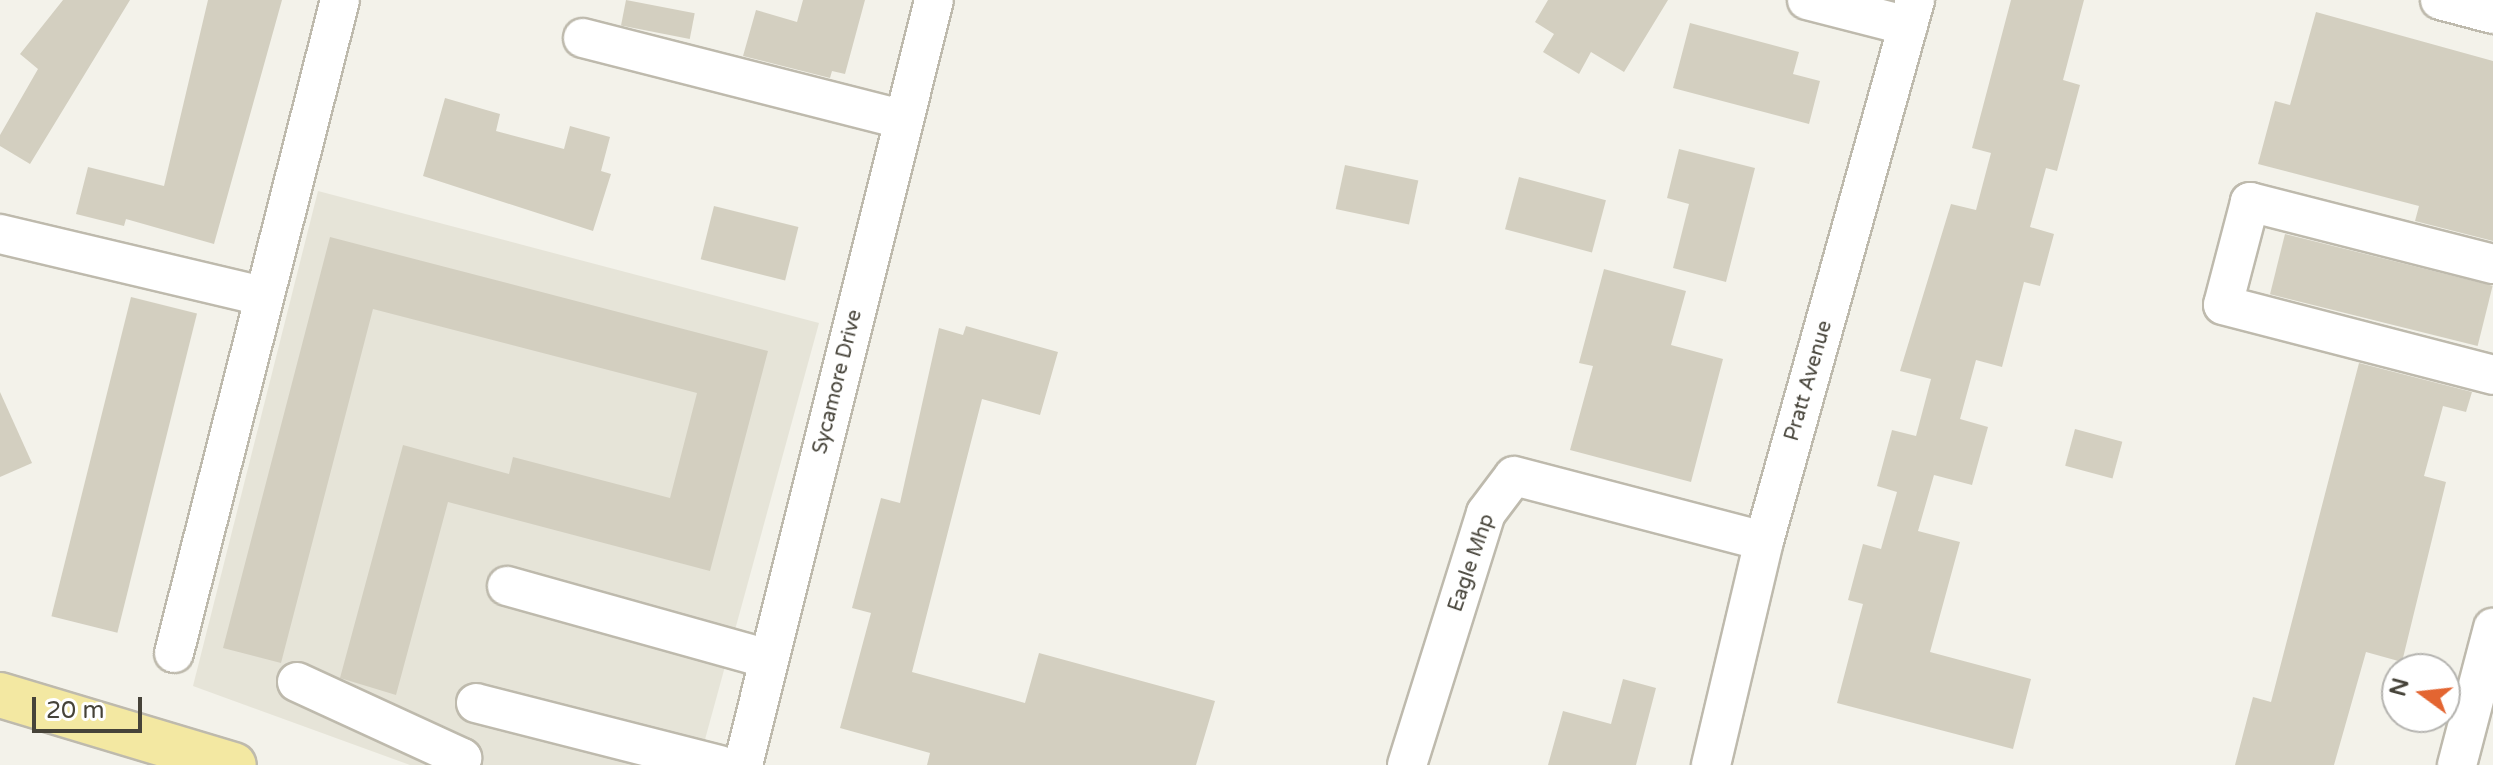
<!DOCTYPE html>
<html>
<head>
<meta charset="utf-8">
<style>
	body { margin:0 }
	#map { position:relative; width:2493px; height:765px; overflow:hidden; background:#f3f2ea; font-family:"Varela Round",sans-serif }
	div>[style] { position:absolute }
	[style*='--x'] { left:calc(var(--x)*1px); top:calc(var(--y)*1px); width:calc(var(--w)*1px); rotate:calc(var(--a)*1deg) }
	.residential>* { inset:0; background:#e6e4d8 }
	.building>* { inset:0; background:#d3cfc0; transform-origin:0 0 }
	.roads { filter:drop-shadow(2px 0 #bebaad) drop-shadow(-2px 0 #bebaad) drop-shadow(0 2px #bebaad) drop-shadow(0 -2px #bebaad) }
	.minor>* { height:38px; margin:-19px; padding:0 19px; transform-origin:19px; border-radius:19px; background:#fff }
	.major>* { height:44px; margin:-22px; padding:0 22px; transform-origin:22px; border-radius:22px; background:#f3e8a2 }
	span { translate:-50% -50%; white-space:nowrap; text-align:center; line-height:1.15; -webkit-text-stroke:6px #fff; paint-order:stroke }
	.street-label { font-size:20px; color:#464339 }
	.north { position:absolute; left:2381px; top:653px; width:80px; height:80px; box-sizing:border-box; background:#fff; border:2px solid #b5b4b0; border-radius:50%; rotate:285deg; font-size:22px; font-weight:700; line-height:32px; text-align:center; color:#464339 }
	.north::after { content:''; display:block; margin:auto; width:28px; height:36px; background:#e36531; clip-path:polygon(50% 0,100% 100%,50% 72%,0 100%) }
	.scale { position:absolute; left:32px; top:697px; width:110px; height:36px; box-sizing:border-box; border:4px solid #464339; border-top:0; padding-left:10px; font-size:24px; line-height:28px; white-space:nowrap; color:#464339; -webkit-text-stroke:6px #fff; paint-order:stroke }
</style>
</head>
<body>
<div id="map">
	<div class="residential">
		<i style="clip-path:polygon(318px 191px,819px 323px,698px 765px,410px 765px,193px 686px)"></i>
	</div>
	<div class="building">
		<i style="clip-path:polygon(63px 0,130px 0,30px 164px,0 146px,0 135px,38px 69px,20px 54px)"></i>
		<i style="clip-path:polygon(208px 0,282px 0,214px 244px,126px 219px,124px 226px,76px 214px,88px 167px,164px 186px)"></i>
		<i style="left:626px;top:0;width:70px;height:26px;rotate:11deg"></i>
		<i style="clip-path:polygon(803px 0,865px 0,845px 74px,832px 71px,830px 78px,743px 56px,756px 10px,797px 22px)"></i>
		<i style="clip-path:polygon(1548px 0,1668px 0,1624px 72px,1591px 52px,1579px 74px,1543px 52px,1554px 34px,1535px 22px)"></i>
		<i style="clip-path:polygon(2011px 0,2084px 0,2063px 80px,2080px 85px,2057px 171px,2046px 168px,2030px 227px,2054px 234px,2040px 286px,2024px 282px,2002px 367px,1976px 360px,1960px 419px,1988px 427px,1972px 485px,1934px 475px,1918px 531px,1960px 542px,1930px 652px,2031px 679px,2013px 749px,1837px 703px,1863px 604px,1848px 600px,1863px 544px,1881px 549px,1897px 492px,1877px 486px,1892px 430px,1916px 436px,1931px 379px,1900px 371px,1951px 204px,1976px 210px,1991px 153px,1972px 148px)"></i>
		<i style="clip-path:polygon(2316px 12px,2493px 61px,2493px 241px,2415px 221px,2419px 206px,2258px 164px,2275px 101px,2290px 105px)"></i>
		<i style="clip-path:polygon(1690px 23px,1799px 52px,1793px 74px,1820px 81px,1809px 124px,1673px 88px)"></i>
		<i style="clip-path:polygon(445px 98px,500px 114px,496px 131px,564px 149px,570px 126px,610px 137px,601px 171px,611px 174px,593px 231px,423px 176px)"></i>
		<i style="clip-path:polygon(1679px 149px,1755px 168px,1726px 282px,1673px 268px,1689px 204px,1667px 198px)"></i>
		<i style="left:1345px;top:165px;width:75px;height:45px;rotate:12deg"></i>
		<i style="left:1519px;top:177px;width:90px;height:54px;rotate:15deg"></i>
		<i style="left:714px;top:206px;width:87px;height:55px;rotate:14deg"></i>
		<i style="left:2285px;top:234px;width:214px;height:62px;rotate:14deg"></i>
		<i style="clip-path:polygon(330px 237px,768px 351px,710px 571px,448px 502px,396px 695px,340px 678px,403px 445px,509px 474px,513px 457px,670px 498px,697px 393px,373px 309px,281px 663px,223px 648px)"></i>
		<i style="clip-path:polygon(1604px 269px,1686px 291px,1671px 345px,1723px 359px,1691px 482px,1570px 450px,1593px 366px,1579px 363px)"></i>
		<i style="left:131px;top:297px;width:68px;height:329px;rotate:14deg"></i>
		<i style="clip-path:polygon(966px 326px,1058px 352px,1040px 415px,982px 399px,912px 672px,1025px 703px,1039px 653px,1215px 701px,1196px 765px,927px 765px,930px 753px,840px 728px,871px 613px,852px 608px,881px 498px,900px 503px,939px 328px,963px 335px)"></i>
		<i style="clip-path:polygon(2359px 363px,2472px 392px,2466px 412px,2443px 406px,2424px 476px,2446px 482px,2402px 662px,2366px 652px,2334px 765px,2235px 765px,2253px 697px,2271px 702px)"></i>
		<i style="clip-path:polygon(0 392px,32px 463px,0 477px)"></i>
		<i style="left:2075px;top:429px;width:49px;height:38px;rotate:15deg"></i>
		<i style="clip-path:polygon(1623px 679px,1656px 688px,1636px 765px,1548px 765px,1563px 711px,1611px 724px)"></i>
	</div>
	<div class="roads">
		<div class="minor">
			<i style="--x:1807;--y:0;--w:104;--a:14.4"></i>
			<i style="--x:2440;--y:0;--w:55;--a:14.8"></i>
			<i style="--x:583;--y:38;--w:331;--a:14.3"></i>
			<i style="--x:0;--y:234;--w:269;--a:13.3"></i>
			<i style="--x:2493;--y:264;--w:251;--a:-165.7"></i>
			<i style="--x:2250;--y:202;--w:106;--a:104.7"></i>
			<i style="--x:2223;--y:305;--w:279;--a:14.5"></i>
			<i style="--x:507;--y:586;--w:272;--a:15.6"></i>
			<i style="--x:174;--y:653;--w:674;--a:-75.74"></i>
			<i style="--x:297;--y:682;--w:182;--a:24.7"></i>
			<i style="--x:462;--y:758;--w:7;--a:106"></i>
			<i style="--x:476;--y:703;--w:252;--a:14.3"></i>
			<i style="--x:743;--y:765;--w:788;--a:-75.98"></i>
			<i style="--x:1407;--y:765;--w:264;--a:-72.6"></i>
			<i style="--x:1486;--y:513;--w:46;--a:-52.9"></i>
			<i style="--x:1514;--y:476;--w:258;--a:14.6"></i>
			<i style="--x:1711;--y:765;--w:230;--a:-76.7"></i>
			<i style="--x:1764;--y:541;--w:562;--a:-74.4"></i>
			<i style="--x:2457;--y:765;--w:142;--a:-75.3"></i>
		</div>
		<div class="major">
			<i style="--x:0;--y:695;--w:244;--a:16.7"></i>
		</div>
	</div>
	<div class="street-label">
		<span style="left:1809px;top:381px;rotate:-74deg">Pratt Avenue</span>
		<span style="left:838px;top:382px;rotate:-76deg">Sycamore Drive</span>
		<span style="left:1472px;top:563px;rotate:-71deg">Eagle Mhp</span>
	</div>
	<div class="north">N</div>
	<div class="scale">20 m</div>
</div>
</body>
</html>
